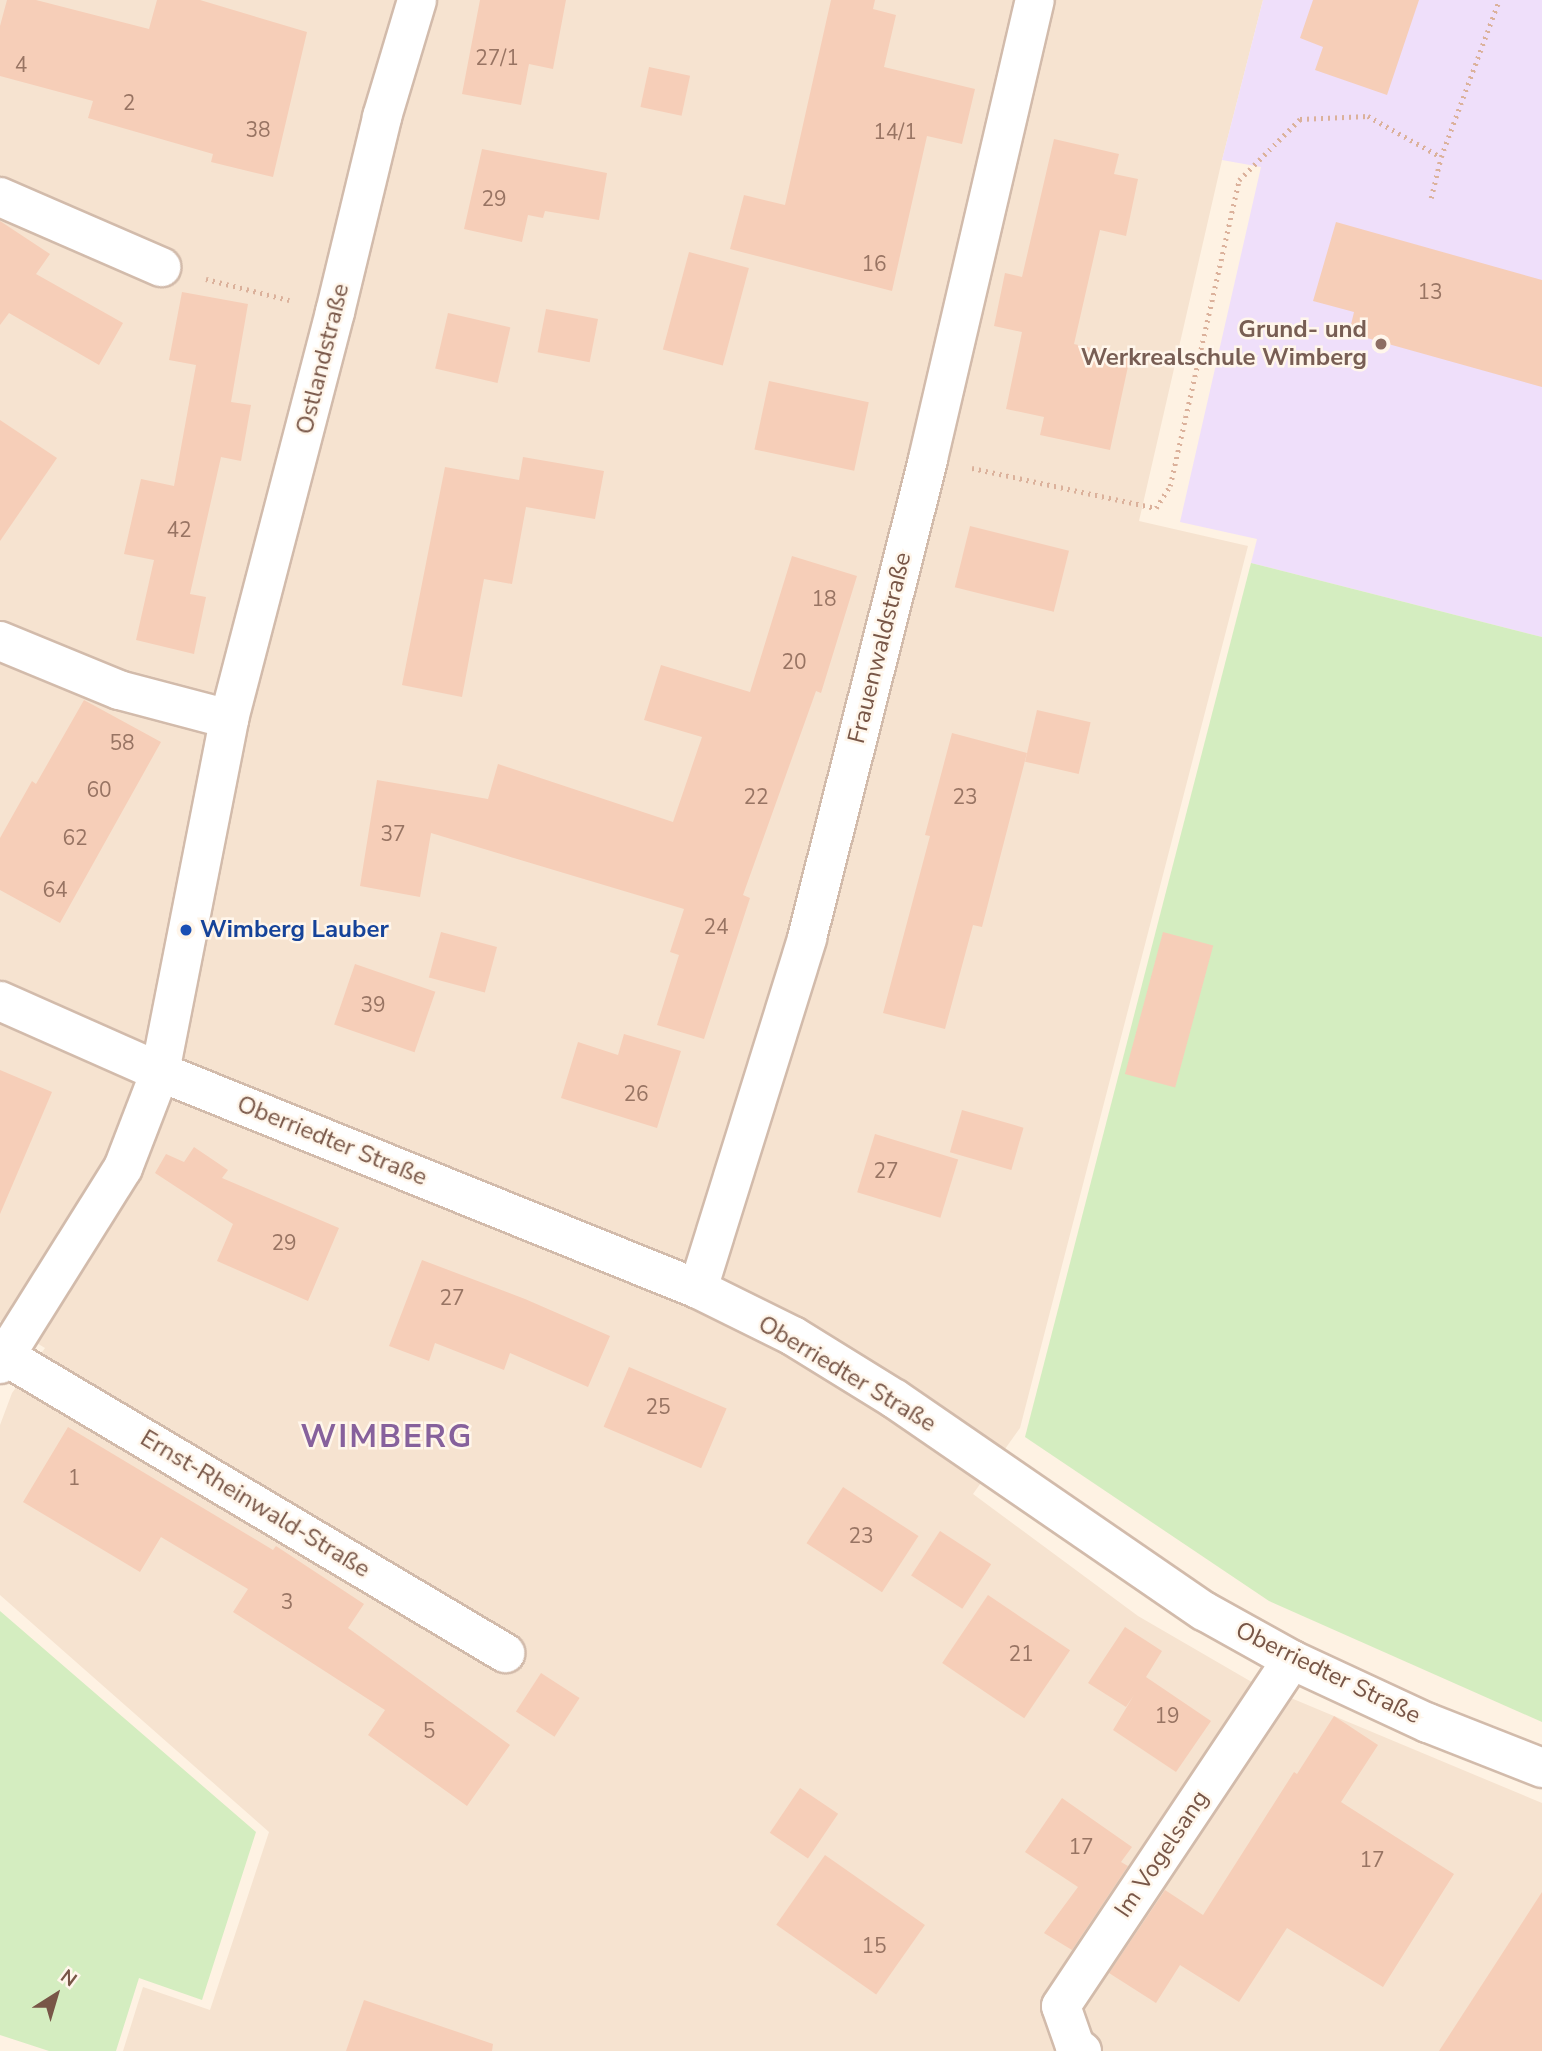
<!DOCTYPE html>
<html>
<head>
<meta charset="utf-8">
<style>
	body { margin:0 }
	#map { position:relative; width:1542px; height:2051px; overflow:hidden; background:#fef2e3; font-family:"Nunito Sans",sans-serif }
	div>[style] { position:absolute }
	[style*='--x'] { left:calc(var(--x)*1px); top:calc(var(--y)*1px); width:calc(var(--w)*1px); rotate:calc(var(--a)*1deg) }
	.residential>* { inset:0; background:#f6e3d0 }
	.education>* { inset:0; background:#efdffa }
	.green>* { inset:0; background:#d4edc0 }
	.building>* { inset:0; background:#f6ceb8; transform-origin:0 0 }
	.path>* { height:4.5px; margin-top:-2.25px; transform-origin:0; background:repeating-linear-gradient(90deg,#dbb19b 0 2px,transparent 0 7px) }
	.roads { filter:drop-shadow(2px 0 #d2bbab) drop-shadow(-2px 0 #d2bbab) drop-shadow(0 2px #d2bbab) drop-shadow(0 -2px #d2bbab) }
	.minor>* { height:38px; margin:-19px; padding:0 19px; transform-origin:19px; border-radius:19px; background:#fff }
	.dots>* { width:19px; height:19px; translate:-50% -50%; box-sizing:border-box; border:4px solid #fff6eb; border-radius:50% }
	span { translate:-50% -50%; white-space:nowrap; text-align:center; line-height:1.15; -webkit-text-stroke:5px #fff6eb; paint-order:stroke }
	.number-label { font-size:21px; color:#987463 }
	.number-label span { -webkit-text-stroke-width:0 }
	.education-label { font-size:24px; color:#785e54; font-weight:700 }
	.right { translate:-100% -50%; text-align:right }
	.street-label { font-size:24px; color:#785647 }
	.transit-label { font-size:24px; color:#164399; font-weight:700 }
	.left { translate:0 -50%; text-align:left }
	.district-label { font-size:32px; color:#86619c; font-weight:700; letter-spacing:2px }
	.north { position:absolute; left:21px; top:1960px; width:70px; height:70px; -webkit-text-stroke:5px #fff6eb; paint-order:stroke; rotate:37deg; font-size:19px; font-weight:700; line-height:28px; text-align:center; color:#785647 }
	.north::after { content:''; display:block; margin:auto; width:24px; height:32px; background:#785647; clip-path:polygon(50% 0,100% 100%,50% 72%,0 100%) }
</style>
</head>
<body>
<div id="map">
	<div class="residential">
		<i style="clip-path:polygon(0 0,1263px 0,1222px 160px,1139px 521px,1248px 546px,1020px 1428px,973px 1494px,1138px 1616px,1250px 1681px,1542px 1803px,1542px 2051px,123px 2051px,143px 1987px,210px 2010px,269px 1832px,0 1595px,0 1425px,12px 1393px,45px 1348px,0 1321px)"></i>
	</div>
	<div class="education">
		<i style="clip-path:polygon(1263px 0,1542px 0,1542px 637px,1251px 563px,1257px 539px,1180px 522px,1261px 167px,1222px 160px)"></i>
	</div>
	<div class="green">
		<i style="clip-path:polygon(1251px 563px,1542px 637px,1542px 1722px,1269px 1601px,1025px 1437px)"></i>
		<i style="clip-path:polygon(0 1611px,256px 1832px,202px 2000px,139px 1978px,116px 2051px,49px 2051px,0 2035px)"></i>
	</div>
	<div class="building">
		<i style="clip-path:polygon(7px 0,36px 0,149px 29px,157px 0,200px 0,307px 32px,273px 177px,211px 162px,213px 154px,88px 118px,93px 101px,0 76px,0 26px)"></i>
		<i style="clip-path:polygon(480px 0,566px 0,553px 69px,529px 64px,521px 105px,462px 94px)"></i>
		<i style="clip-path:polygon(831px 0,875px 0,873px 9px,896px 15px,884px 67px,975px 89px,962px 144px,927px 136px,892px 291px,730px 249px,744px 195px,785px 205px)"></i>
		<i style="clip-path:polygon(1313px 0,1419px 0,1387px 95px,1315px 70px,1323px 47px,1300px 38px)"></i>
		<i style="left:649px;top:67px;width:42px;height:41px;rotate:12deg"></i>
		<i style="clip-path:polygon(1054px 139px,1119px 154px,1114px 174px,1138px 179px,1126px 236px,1100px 230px,1074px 344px,1130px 357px,1110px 450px,1040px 435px,1044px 417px,1006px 409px,1022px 332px,994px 326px,1005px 273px,1022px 277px)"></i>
		<i style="clip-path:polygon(482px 149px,607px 173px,599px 220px,545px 211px,543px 218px,528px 215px,522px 242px,464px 229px)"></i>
		<i style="clip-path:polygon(0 221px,50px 254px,36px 274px,123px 323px,99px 365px,9px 313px,0 325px)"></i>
		<i style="clip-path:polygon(1336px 222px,1542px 280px,1542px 387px,1349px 333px,1354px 312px,1313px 301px)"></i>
		<i style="left:689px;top:252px;width:62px;height:101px;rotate:15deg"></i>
		<i style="clip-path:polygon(182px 292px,248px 304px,231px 402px,251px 405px,241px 461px,221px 457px,190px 594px,206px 597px,194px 654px,136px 640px,154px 560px,124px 554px,141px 479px,174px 486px,196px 365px,169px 360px)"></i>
		<i style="left:546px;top:309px;width:53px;height:44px;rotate:11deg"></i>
		<i style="left:448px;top:313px;width:64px;height:57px;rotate:13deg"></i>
		<i style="left:769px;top:381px;width:102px;height:70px;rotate:12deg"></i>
		<i style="clip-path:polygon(0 420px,57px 458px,0 541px)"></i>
		<i style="clip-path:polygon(523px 457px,604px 471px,595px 519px,526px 507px,512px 584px,484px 579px,462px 697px,402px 685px,445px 467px,519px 480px)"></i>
		<i style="left:970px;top:526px;width:102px;height:63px;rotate:14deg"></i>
		<i style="clip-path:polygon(792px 556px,857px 576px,821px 693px,816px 691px,743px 895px,750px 898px,704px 1039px,657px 1025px,679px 955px,670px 952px,684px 909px,431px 833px,420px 897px,360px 886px,377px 780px,488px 799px,498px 764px,673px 822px,702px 737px,644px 720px,661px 665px,750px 692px)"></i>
		<i style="clip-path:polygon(84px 700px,161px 742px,60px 923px,0 890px,0 838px,32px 781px,36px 784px)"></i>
		<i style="left:1037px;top:710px;width:55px;height:53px;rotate:13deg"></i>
		<i style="clip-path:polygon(952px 733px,1027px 753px,982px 927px,973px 925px,945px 1029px,883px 1013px,930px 836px,925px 835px)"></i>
		<i style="left:441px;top:932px;width:58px;height:47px;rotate:15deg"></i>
		<i style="left:1163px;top:932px;width:52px;height:147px;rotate:15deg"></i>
		<i style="left:355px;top:964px;width:85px;height:64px;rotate:19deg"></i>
		<i style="clip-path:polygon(624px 1034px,681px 1051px,657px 1128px,561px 1098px,578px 1042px,618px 1055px)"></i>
		<i style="clip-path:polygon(0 1070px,52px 1092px,0 1214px)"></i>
		<i style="left:962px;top:1110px;width:64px;height:44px;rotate:16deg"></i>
		<i style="left:875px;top:1134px;width:87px;height:61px;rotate:17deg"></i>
		<i style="clip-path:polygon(194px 1147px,228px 1170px,222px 1178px,339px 1228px,308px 1301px,217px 1261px,233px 1224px,155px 1173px,166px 1154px,184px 1162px)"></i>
		<i style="clip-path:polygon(422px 1260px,525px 1299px,610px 1336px,588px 1387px,510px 1353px,504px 1370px,435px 1343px,429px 1361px,389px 1346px)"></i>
		<i style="left:629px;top:1367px;width:106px;height:65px;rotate:23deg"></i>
		<i style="clip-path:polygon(68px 1427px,273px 1550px,276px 1546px,364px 1604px,348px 1628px,510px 1745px,467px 1806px,368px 1735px,385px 1710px,233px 1612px,248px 1589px,161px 1537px,140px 1572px,23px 1502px)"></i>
		<i style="left:843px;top:1487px;width:90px;height:67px;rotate:33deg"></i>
		<i style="left:940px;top:1531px;width:61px;height:53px;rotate:33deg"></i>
		<i style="left:988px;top:1595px;width:99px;height:82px;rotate:34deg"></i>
		<i style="clip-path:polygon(1125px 1627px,1162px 1651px,1146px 1677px,1211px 1721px,1176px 1772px,1113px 1730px,1134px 1695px,1126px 1707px,1088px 1683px)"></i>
		<i style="left:541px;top:1673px;width:46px;height:46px;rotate:33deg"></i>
		<i style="clip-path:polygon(1334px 1716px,1378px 1745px,1341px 1802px,1454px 1874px,1383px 1987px,1287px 1928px,1239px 2002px,1180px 1965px,1156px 2003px,1109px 1973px,1165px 1890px,1203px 1915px,1294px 1772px,1297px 1774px)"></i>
		<i style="left:800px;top:1788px;width:46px;height:54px;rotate:34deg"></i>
		<i style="clip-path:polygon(1062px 1798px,1132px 1847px,1121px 1862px,1128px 1866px,1072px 1950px,1044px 1933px,1078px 1887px,1025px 1852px)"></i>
		<i style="left:825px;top:1855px;width:122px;height:85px;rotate:35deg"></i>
		<i style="clip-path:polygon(1542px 1892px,1542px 2051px,1439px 2051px)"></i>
		<i style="clip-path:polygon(364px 2000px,493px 2044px,492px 2051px,346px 2051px)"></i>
	</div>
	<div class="path">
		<i style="--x:1431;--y:198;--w:42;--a:-76.3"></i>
		<i style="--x:206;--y:279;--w:86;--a:14.2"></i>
		<i style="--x:972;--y:468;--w:188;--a:12.3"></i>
		<i style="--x:1156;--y:508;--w:26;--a:-58"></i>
		<i style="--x:1170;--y:486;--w:314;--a:-77.3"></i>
		<i style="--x:1239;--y:180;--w:86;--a:-45"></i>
		<i style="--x:1300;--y:119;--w:68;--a:-2.5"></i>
		<i style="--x:1368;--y:116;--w:84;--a:29.3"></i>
		<i style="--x:1441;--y:157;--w:167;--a:-69.7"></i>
	</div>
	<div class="roads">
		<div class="minor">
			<i style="--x:0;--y:197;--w:176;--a:23.5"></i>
			<i style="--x:0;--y:641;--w:129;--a:22.4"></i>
			<i style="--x:119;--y:690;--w:114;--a:14.8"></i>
			<i style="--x:0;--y:1001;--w:175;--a:23.9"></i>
			<i style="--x:160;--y:1072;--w:580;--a:21.97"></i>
			<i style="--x:698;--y:1289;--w:106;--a:26.3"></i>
			<i style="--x:793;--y:1336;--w:120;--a:31.7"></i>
			<i style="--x:895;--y:1399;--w:375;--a:34.5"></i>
			<i style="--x:1204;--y:1611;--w:101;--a:29.1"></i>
			<i style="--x:1292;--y:1660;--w:150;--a:24.9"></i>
			<i style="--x:1428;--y:1723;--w:123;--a:21.5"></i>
			<i style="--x:698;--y:1289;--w:368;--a:-72.7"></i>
			<i style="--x:807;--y:938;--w:494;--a:-75.8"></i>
			<i style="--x:928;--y:459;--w:471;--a:-76.9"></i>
			<i style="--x:5;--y:1356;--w:582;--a:30.71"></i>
			<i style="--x:0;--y:1364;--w:231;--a:-57.9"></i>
			<i style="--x:123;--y:1168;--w:103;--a:-68.9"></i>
			<i style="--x:160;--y:1072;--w:360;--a:-78.9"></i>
			<i style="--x:229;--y:719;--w:421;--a:-75.4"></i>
			<i style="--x:335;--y:312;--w:201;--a:-76.4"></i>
			<i style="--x:382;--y:117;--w:122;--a:-73.3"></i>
			<i style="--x:1082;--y:2051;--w:9;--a:-144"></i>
			<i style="--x:1075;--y:2046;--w:42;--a:-109.3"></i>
			<i style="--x:1061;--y:2006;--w:416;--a:-56.3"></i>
		</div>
	</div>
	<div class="dots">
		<i style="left:1381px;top:344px;background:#8d6e63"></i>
		<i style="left:186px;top:930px;background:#1a4fb4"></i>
	</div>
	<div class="number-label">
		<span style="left:497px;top:58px">27/1</span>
		<span style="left:21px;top:65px">4</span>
		<span style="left:129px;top:103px">2</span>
		<span style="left:258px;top:130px">38</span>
		<span style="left:895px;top:132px">14/1</span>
		<span style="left:494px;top:199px">29</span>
		<span style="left:874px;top:264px">16</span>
		<span style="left:1430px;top:292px">13</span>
		<span style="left:179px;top:530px">42</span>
		<span style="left:824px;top:599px">18</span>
		<span style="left:794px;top:662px">20</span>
		<span style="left:122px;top:743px">58</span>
		<span style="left:99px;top:790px">60</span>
		<span style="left:756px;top:797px">22</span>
		<span style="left:965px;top:797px">23</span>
		<span style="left:393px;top:834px">37</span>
		<span style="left:75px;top:838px">62</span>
		<span style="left:55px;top:890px">64</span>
		<span style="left:716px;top:927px">24</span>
		<span style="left:373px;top:1005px">39</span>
		<span style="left:636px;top:1094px">26</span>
		<span style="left:886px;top:1171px">27</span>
		<span style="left:284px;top:1243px">29</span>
		<span style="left:452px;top:1298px">27</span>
		<span style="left:658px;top:1407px">25</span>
		<span style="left:74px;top:1478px">1</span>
		<span style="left:861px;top:1536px">23</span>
		<span style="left:287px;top:1602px">3</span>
		<span style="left:1021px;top:1654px">21</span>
		<span style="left:1167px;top:1716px">19</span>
		<span style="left:429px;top:1731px">5</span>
		<span style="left:1081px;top:1847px">17</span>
		<span style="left:1372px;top:1860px">17</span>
		<span style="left:874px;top:1946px">15</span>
	</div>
	<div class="education-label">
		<span class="right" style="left:1367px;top:344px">Grund- und<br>Werkrealschule Wimberg</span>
	</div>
	<div class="street-label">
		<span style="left:323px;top:359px;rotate:-76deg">Ostlandstraße</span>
		<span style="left:880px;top:648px;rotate:-76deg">Frauenwaldstraße</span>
		<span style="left:332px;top:1141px;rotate:22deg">Oberriedter Straße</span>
		<span style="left:847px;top:1374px;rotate:31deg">Oberriedter Straße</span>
		<span style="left:255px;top:1504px;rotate:31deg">Ernst-Rheinwald-Straße</span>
		<span style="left:1328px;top:1673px;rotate:26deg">Oberriedter Straße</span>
		<span style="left:1162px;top:1854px;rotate:-56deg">Im Vogelsang</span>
	</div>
	<div class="transit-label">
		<span class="left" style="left:200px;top:930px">Wimberg Lauber</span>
	</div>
	<div class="district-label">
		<span style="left:387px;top:1437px">WIMBERG</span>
	</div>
	<div class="north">N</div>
</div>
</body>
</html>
